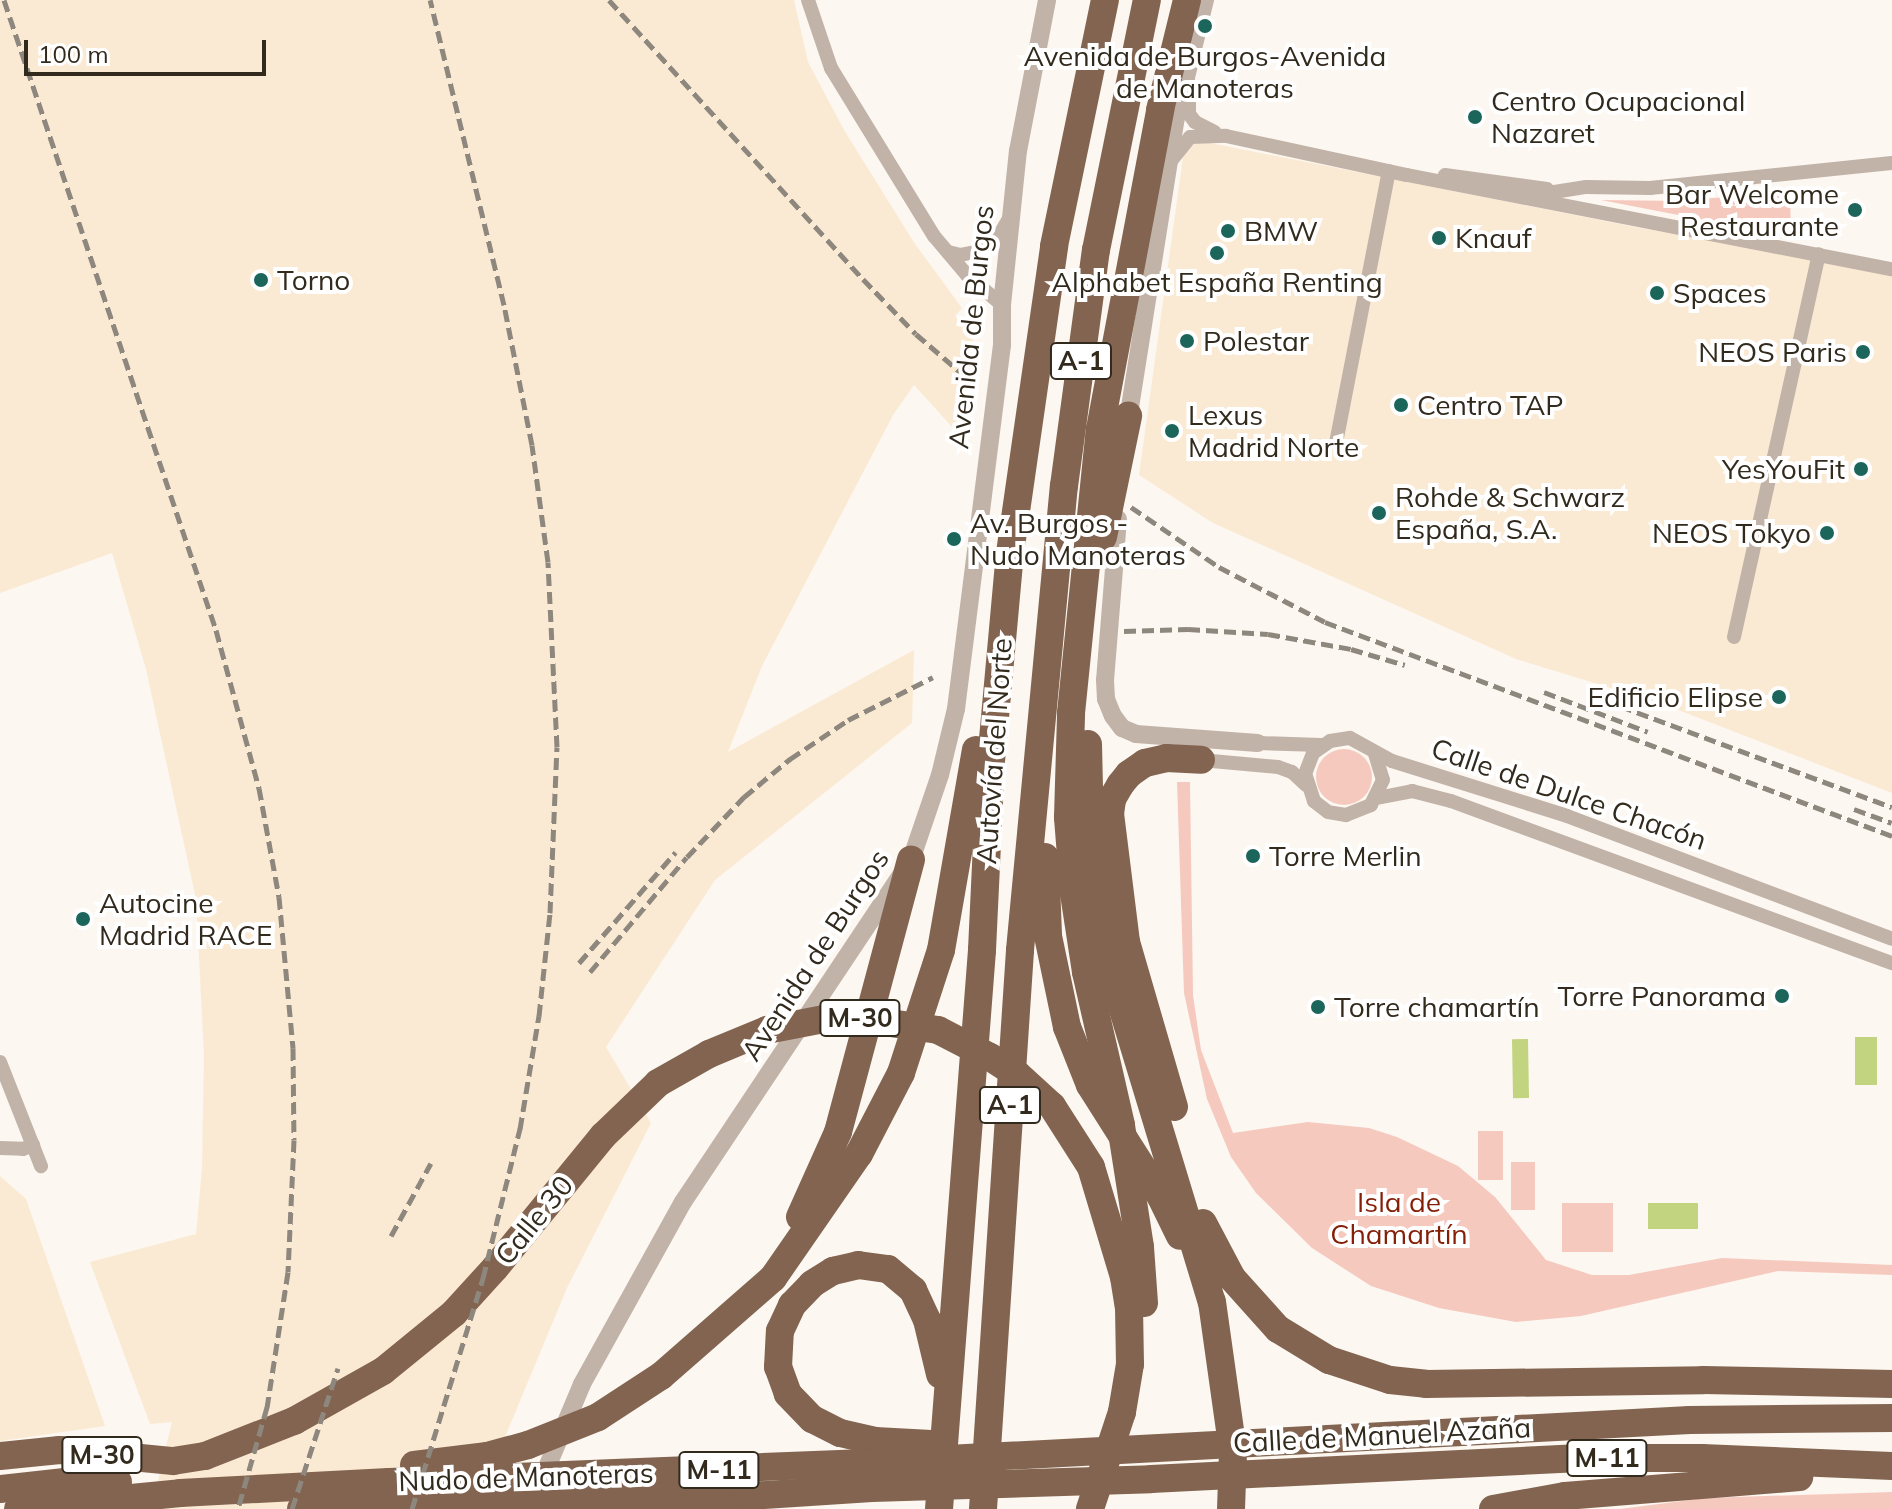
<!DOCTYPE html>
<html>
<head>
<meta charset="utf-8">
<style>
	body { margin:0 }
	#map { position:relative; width:1892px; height:1509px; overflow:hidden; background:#fcf7f0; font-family:Mulish,sans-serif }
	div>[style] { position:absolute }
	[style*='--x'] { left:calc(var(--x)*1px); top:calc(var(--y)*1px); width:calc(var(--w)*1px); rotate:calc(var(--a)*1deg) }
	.built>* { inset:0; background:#fbead3 }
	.green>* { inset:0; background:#f6c9bf; transform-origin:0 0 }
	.round { border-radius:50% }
	.water>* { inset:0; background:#c2d480; transform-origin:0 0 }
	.minor>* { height:14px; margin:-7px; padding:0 7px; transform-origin:7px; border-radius:7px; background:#c2b3a9 }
	.tertiary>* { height:18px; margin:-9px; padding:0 9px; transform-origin:9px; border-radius:9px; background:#c2b3a9 }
	.motorway>* { height:28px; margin:-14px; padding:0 14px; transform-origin:14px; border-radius:14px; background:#826450 }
	.rail>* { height:5px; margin-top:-2.5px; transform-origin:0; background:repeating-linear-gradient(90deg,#8e877d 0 12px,transparent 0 18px) }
	.dots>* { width:22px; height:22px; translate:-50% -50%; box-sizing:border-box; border:4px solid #fff; border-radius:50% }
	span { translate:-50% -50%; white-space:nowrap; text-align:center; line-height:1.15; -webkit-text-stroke:8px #fff; paint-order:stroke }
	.shield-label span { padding:2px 6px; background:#fff; border:2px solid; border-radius:6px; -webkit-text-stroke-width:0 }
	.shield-label { font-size:26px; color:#322a1d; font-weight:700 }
	.poi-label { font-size:28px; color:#322a1d }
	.left { translate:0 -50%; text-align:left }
	.right { translate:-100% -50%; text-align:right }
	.street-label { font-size:28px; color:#322a1d }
	.park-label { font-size:28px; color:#841e07 }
	.scale { position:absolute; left:24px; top:40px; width:242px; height:36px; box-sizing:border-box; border:4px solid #322a1d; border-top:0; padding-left:10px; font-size:24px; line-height:28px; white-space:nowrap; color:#322a1d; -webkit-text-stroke:6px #fff; paint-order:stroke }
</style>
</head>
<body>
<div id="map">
	<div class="built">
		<i style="clip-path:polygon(0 0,794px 0,808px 62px,844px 130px,915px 244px,962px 308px,955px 316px,979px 348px,964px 427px,953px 428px,914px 385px,893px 415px,762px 666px,728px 752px,914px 650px,912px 723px,715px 880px,606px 1047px,651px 1123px,567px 1288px,475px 1509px,151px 1509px,172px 1422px,150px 1424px,90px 1262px,196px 1234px,202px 1168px,204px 1054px,196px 899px,146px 669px,112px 553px,0 593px)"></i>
		<i style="clip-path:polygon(1200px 141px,1645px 229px,1790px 248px,1892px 269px,1892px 793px,1663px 704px,1516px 659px,1213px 523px,1139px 475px,1184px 150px)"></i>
		<i style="clip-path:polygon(0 1176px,26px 1199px,105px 1426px,0 1441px)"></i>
	</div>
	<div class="green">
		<i style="clip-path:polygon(1790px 191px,1791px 237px,1601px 200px,1680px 201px)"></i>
		<i class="round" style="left:1316px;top:749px;width:56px;height:56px"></i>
		<i style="clip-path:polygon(1177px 782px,1190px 782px,1193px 995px,1201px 1050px,1233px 1133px,1308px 1122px,1369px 1128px,1397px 1137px,1458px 1166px,1495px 1197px,1546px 1260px,1592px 1275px,1629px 1275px,1722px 1258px,1892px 1265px,1892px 1275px,1778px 1271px,1581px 1316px,1516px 1322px,1439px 1308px,1371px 1286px,1312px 1248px,1256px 1193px,1231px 1157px,1207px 1099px,1184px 993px)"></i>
		<i style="left:1478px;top:1131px;width:25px;height:49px"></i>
		<i style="left:1511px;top:1162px;width:24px;height:48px"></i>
		<i style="left:1562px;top:1203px;width:51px;height:49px"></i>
		<i style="clip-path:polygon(1892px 1492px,1892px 1509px,1620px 1509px,1705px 1498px)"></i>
	</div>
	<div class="water">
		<i style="left:1855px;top:1037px;width:22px;height:48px"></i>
		<i style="left:1528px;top:1039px;width:59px;height:16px;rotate:89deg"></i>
		<i style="left:1648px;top:1203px;width:50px;height:26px"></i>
	</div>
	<div class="minor">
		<i style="--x:808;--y:0;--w:72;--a:71.3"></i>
		<i style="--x:831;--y:68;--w:197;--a:58.5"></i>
		<i style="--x:934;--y:236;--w:51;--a:49.8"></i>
		<i style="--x:967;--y:275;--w:46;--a:40.6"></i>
		<i style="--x:1189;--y:83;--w:31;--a:90"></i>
		<i style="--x:1189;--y:114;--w:10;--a:53"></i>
		<i style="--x:1195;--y:122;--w:22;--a:27"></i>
		<i style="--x:1170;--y:162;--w:32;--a:-51"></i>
		<i style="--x:1190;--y:137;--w:36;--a:-2"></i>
		<i style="--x:1226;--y:136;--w:185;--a:12.2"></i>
		<i style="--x:1407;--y:175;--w:494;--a:11"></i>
		<i style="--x:1445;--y:175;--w:103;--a:7.8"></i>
		<i style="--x:1535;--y:195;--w:52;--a:-8.9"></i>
		<i style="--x:1586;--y:187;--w:64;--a:0.9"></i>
		<i style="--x:1650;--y:188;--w:243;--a:-5.9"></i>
		<i style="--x:948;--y:252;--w:12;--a:14"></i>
		<i style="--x:960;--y:255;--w:16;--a:-11"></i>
		<i style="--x:976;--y:252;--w:30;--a:-37"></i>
		<i style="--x:1000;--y:234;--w:20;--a:-60"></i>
		<i style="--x:1336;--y:443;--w:277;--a:-79"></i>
		<i style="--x:1734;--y:637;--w:392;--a:-77.5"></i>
		<i style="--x:1258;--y:743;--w:63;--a:1.8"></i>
		<i style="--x:1375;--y:754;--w:27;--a:73"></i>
		<i style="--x:1383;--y:780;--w:28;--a:116"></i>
		<i style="--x:1371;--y:805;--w:27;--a:158"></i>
		<i style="--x:1346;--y:815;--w:18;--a:-171"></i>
		<i style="--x:1328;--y:812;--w:18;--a:-142"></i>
		<i style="--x:1314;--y:801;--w:28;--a:-108"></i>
		<i style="--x:1305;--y:774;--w:22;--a:-69"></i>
		<i style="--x:1313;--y:753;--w:21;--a:-35"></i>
		<i style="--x:1330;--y:741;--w:20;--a:-9"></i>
		<i style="--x:1350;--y:738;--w:48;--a:28.7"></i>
		<i style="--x:1392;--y:761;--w:183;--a:17.4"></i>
		<i style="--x:1567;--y:816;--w:347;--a:20.7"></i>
		<i style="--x:1201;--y:760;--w:77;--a:5.2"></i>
		<i style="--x:1278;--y:767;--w:15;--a:20"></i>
		<i style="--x:1292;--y:772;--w:19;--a:43"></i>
		<i style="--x:1377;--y:798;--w:36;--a:-11"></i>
		<i style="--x:1412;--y:791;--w:40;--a:14.4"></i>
		<i style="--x:1451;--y:801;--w:470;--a:20.2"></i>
		<i style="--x:0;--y:1062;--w:112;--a:68.5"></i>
		<i style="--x:0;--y:1148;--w:23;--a:2"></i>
		<i style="--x:23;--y:1149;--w:11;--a:-22"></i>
	</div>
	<div class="tertiary">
		<i style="--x:1127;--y:426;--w:308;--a:-81"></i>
		<i style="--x:1175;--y:122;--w:126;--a:-76.2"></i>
		<i style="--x:1118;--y:519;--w:162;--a:94.6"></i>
		<i style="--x:1105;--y:680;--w:19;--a:87"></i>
		<i style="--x:1106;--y:699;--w:18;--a:68"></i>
		<i style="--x:1113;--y:716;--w:15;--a:53"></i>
		<i style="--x:1122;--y:728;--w:15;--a:23"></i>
		<i style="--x:1136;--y:734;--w:122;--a:4.2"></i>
		<i style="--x:540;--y:1484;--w:108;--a:-67.2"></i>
		<i style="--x:582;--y:1384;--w:208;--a:-61"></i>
		<i style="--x:683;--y:1202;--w:411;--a:-56.3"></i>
		<i style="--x:911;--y:860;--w:90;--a:-71.2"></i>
		<i style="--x:940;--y:775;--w:68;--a:-76.4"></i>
		<i style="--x:956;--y:709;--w:367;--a:-82.8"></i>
		<i style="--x:1002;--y:345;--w:40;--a:-90"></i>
		<i style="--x:1002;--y:305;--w:155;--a:-84.1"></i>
		<i style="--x:1018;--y:151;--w:154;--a:-79.1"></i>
	</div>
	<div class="motorway">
		<i style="--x:1103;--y:537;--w:124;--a:-78.3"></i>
		<i style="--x:1088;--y:744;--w:88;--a:88.7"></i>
		<i style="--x:1090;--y:832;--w:147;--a:81"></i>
		<i style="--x:1113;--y:977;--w:340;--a:73.1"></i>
		<i style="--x:1212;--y:1302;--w:151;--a:82"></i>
		<i style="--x:1233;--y:1452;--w:57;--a:92"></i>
		<i style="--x:1045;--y:857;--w:79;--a:87.8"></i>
		<i style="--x:1048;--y:936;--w:93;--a:78.2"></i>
		<i style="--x:1067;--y:1027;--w:62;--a:68.4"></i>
		<i style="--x:1090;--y:1085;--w:133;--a:57.6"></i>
		<i style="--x:1161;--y:1197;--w:43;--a:64"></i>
		<i style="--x:1174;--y:1107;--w:172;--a:-106.2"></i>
		<i style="--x:1126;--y:942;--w:129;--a:-97.1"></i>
		<i style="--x:1110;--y:814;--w:15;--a:-82"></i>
		<i style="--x:1112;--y:799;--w:16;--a:-60"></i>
		<i style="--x:1120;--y:785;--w:14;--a:-51"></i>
		<i style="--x:1129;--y:774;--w:19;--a:-35"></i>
		<i style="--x:1145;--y:763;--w:22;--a:-13"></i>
		<i style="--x:1166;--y:758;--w:35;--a:3"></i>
		<i style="--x:800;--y:1217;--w:93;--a:-65.9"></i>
		<i style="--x:838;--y:1132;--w:282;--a:-75"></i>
		<i style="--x:1203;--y:1223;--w:62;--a:62.2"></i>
		<i style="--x:1232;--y:1278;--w:69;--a:48"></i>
		<i style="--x:1278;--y:1329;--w:60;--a:31.3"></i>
		<i style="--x:1329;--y:1360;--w:64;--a:18.2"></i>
		<i style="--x:1390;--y:1380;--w:36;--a:6"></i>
		<i style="--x:1426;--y:1384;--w:277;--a:-0.8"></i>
		<i style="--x:1703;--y:1380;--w:189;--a:1.2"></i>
		<i style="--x:1144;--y:1303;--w:56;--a:-94.1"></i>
		<i style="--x:1140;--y:1247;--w:123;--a:-98.9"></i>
		<i style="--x:1121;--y:1125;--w:157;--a:-102.9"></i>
		<i style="--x:1086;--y:972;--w:79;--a:-98.7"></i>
		<i style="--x:1074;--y:894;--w:77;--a:-94.5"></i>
		<i style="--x:1068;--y:817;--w:104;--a:-88.3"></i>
		<i style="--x:1071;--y:713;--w:285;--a:-84.2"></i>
		<i style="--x:1100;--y:429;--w:325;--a:-79.3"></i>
		<i style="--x:1160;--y:110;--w:113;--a:-76.2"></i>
		<i style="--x:931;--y:1444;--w:56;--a:-176.9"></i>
		<i style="--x:875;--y:1441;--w:36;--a:-167"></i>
		<i style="--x:840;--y:1433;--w:31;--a:-153"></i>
		<i style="--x:812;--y:1419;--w:35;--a:-134"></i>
		<i style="--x:788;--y:1394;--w:29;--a:-110"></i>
		<i style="--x:778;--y:1367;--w:36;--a:-87"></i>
		<i style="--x:780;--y:1331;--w:29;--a:-65"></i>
		<i style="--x:792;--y:1305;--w:29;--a:-46"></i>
		<i style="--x:812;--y:1284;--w:25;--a:-32"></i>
		<i style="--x:833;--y:1271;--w:26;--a:-13"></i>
		<i style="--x:858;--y:1265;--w:30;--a:8"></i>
		<i style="--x:888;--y:1269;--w:33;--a:40"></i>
		<i style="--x:913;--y:1290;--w:33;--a:65"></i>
		<i style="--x:927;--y:1320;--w:56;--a:76.5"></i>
		<i style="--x:0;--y:1456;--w:60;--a:-5.7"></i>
		<i style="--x:60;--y:1450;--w:114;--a:5.6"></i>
		<i style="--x:173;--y:1461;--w:32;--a:-9"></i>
		<i style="--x:205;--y:1456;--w:96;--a:-21.5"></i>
		<i style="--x:294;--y:1421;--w:102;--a:-29.3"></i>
		<i style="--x:383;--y:1371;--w:92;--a:-39.2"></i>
		<i style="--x:454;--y:1313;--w:61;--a:-47.7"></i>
		<i style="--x:495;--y:1268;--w:171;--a:-50.7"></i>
		<i style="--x:603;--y:1136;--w:76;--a:-43.9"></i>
		<i style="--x:658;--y:1083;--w:59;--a:-29.6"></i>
		<i style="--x:709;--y:1054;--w:63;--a:-22.5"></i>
		<i style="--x:767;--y:1030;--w:58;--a:-10.9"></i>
		<i style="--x:824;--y:1019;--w:32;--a:-2"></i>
		<i style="--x:856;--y:1018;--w:83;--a:8.3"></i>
		<i style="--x:938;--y:1030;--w:59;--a:27.4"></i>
		<i style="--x:990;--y:1057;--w:33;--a:33"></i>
		<i style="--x:1018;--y:1075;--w:46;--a:42.4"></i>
		<i style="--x:1052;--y:1106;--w:72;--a:57.4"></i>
		<i style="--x:1091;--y:1167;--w:115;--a:73.3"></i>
		<i style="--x:1124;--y:1277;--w:30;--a:81"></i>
		<i style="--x:1129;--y:1307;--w:57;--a:89"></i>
		<i style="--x:1130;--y:1364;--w:49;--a:99.5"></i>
		<i style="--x:1122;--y:1412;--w:102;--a:108.3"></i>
		<i style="--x:414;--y:1465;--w:74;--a:-7"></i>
		<i style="--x:487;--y:1456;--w:42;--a:-15"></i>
		<i style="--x:528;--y:1445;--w:75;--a:-21.8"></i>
		<i style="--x:598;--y:1417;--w:75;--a:-33.1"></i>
		<i style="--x:661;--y:1376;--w:149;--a:-41.2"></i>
		<i style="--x:773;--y:1278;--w:151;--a:-55.3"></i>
		<i style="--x:859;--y:1154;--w:91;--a:-62.6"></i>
		<i style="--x:901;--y:1073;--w:129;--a:-72"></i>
		<i style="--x:941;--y:950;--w:203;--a:-80.1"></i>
		<i style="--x:0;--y:1489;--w:72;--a:-6.3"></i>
		<i style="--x:72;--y:1481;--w:46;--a:1.2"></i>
		<i style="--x:18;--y:1509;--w:163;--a:-5.6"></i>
		<i style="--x:180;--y:1493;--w:209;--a:-3"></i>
		<i style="--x:389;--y:1482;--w:483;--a:-2.3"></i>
		<i style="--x:872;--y:1463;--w:819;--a:-3.01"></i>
		<i style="--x:1690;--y:1420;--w:202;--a:-0.6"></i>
		<i style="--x:301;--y:1509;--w:258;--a:-2.2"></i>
		<i style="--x:559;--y:1499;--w:190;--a:-0.9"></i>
		<i style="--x:749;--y:1496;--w:123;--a:-3.7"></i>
		<i style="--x:872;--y:1488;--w:279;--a:-1.8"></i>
		<i style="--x:1151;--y:1479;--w:430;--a:-2.8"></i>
		<i style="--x:1580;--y:1458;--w:122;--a:0"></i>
		<i style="--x:1702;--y:1458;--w:190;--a:2.4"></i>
		<i style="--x:939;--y:1509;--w:561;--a:-85.6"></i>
		<i style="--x:982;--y:950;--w:189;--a:-87.3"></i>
		<i style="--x:991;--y:761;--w:209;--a:-84.8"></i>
		<i style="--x:1010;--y:553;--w:310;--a:-81.8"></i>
		<i style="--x:1054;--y:246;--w:251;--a:-78.3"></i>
		<i style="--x:983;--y:1509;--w:560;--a:-86.21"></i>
		<i style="--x:1020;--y:950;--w:466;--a:-84.6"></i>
		<i style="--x:1064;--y:486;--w:238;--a:-82.3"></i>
		<i style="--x:1096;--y:250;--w:255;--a:-78.5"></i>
		<i style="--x:1493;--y:1509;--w:73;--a:-10.2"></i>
		<i style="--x:1565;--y:1496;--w:235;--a:-4.6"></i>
	</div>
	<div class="rail">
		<i style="--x:4;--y:0;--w:665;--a:71.4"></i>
		<i style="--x:216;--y:630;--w:164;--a:74.8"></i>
		<i style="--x:259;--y:788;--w:111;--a:79.6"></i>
		<i style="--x:279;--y:897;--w:152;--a:84.7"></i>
		<i style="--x:293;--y:1048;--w:92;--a:89.4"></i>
		<i style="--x:294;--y:1140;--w:132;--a:92.6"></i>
		<i style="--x:288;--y:1272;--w:137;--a:98.8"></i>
		<i style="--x:267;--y:1407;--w:106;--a:105.9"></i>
		<i style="--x:609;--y:0;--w:377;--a:47.7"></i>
		<i style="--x:863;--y:279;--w:76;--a:46.1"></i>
		<i style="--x:916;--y:334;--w:75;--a:40.7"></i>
		<i style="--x:1131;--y:507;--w:107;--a:34.3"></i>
		<i style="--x:1219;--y:567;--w:119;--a:27.4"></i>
		<i style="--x:1325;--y:622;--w:606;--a:20.68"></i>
		<i style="--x:1124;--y:631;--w:64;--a:-1.8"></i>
		<i style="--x:1188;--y:629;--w:80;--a:3.6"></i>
		<i style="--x:1268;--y:634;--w:84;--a:10.2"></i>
		<i style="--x:1351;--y:649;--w:56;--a:16.5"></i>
		<i style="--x:1544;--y:692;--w:111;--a:21"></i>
		<i style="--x:1620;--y:706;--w:290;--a:20.4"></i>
		<i style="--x:1854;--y:809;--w:40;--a:20.2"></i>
		<i style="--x:579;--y:963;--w:147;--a:-48.9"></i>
		<i style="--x:590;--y:972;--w:150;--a:-49.9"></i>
		<i style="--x:687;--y:857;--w:83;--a:-46.5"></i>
		<i style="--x:744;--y:797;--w:60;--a:-39.6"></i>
		<i style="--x:790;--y:759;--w:70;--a:-33.9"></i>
		<i style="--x:848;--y:720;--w:95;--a:-26.8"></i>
		<i style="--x:391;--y:1236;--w:83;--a:-61.3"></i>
		<i style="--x:292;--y:1509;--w:148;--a:-71.9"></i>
		<i style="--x:412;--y:1509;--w:242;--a:-72.9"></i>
		<i style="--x:483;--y:1278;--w:154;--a:-76.1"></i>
		<i style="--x:520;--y:1129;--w:115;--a:-80.5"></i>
		<i style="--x:539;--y:1016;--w:104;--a:-83.9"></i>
		<i style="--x:550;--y:913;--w:166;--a:-87.6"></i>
		<i style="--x:557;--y:747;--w:185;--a:-92.8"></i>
		<i style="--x:548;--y:562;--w:118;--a:-97.8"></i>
		<i style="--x:532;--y:445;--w:143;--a:-101.3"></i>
		<i style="--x:504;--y:305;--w:314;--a:-103.6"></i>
	</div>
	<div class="dots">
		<i style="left:1205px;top:26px;background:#1b655b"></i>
		<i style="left:1475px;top:117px;background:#1b655b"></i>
		<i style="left:1855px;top:210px;background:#1b655b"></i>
		<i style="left:1228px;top:231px;background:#1b655b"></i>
		<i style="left:1439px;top:238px;background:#1b655b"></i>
		<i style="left:1217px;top:253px;background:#1b655b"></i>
		<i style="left:261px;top:280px;background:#1b655b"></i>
		<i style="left:1657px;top:293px;background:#1b655b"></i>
		<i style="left:1187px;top:341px;background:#1b655b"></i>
		<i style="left:1863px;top:352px;background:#1b655b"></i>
		<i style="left:1401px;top:405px;background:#1b655b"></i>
		<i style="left:1172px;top:431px;background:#1b655b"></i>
		<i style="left:1861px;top:469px;background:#1b655b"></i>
		<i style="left:1379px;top:513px;background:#1b655b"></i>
		<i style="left:1827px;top:533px;background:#1b655b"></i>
		<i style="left:954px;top:539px;background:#1b655b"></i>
		<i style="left:1779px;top:697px;background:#1b655b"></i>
		<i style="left:1253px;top:856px;background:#1b655b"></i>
		<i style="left:83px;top:919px;background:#1b655b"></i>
		<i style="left:1782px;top:996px;background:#1b655b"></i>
		<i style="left:1318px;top:1007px;background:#1b655b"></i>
	</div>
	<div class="shield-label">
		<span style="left:1081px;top:361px">A-1</span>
		<span style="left:860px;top:1018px">M-30</span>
		<span style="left:1010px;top:1105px">A-1</span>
		<span style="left:102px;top:1455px">M-30</span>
		<span style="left:1607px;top:1458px">M-11</span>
		<span style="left:719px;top:1470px">M-11</span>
	</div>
	<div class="poi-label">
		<span style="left:1205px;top:72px">Avenida de Burgos-Avenida<br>de Manoteras</span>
		<span class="left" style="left:1491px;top:117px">Centro Ocupacional<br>Nazaret</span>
		<span class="right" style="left:1839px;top:210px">Bar Welcome<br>Restaurante</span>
		<span class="left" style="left:1244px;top:231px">BMW</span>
		<span class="left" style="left:1455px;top:238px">Knauf</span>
		<span class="left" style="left:277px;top:280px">Torno</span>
		<span style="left:1217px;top:282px">Alphabet España Renting</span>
		<span class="left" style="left:1673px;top:293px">Spaces</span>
		<span class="left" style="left:1203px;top:341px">Polestar</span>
		<span class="right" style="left:1847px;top:352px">NEOS Paris</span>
		<span class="left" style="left:1417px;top:405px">Centro TAP</span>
		<span class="left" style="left:1188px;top:431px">Lexus<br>Madrid Norte</span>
		<span class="right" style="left:1845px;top:469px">YesYouFit</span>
		<span class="left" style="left:1395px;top:513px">Rohde &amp; Schwarz<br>España, S.A.</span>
		<span class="left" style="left:970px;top:539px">Av. Burgos -<br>Nudo Manoteras</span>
		<span class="right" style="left:1811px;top:533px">NEOS Tokyo</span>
		<span class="right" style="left:1763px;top:697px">Edificio Elipse</span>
		<span class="left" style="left:1269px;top:856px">Torre Merlin</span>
		<span class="left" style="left:99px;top:919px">Autocine<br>Madrid RACE</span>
		<span class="right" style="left:1766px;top:996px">Torre Panorama</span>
		<span class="left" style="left:1334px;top:1007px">Torre chamartín</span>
	</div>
	<div class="street-label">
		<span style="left:971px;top:327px;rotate:-84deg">Avenida de Burgos</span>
		<span style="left:994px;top:751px;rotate:-86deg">Autovía del Norte</span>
		<span style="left:1569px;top:794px;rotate:19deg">Calle de Dulce Chacón</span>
		<span style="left:815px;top:955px;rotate:-57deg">Avenida de Burgos</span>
		<span style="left:534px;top:1220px;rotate:-51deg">Calle 30</span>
		<span style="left:1382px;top:1435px;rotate:-3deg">Calle de Manuel Azaña</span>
		<span style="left:526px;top:1477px;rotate:-2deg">Nudo de Manoteras</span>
	</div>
	<div class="park-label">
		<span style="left:1399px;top:1218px">Isla de<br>Chamartín</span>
	</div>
	<div class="scale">100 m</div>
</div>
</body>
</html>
